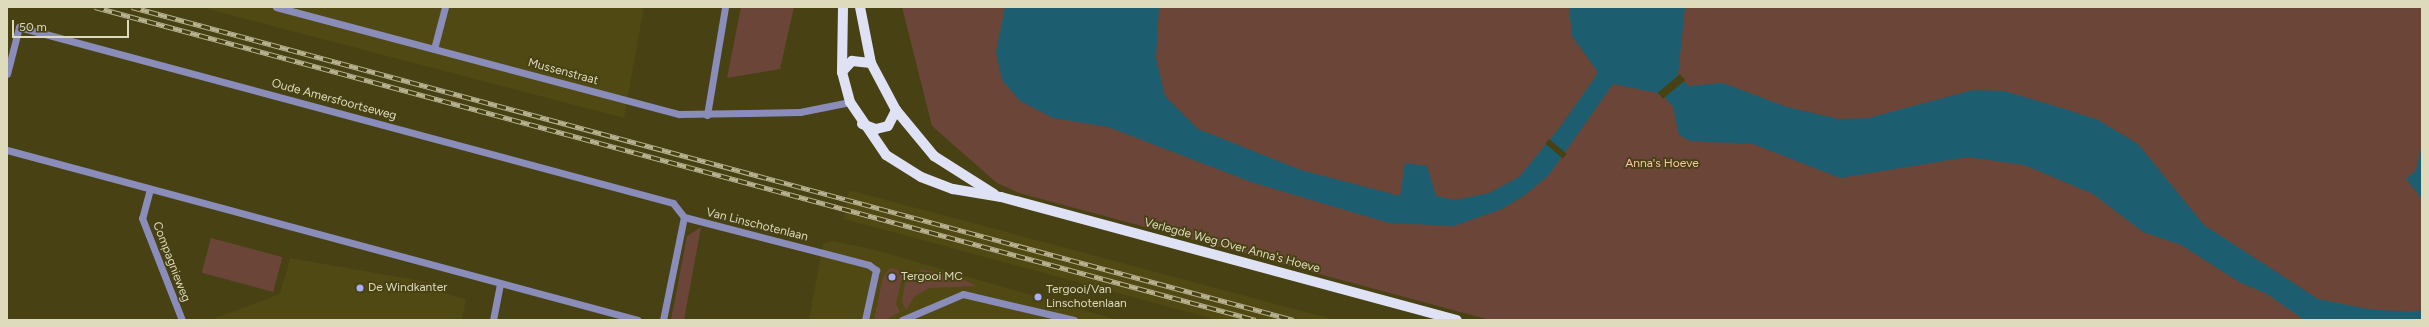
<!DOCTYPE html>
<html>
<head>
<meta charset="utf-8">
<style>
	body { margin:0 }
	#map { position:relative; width:2429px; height:327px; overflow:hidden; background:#474113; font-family:Figtree,sans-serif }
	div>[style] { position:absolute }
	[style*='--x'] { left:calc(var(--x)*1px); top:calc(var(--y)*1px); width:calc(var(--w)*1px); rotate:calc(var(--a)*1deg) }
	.built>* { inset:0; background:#504913 }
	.green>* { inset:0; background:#6b4638; transform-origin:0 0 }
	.water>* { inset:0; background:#1d5d70 }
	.pier>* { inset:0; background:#474113; transform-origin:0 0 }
	.minor>* { height:7px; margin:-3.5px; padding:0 3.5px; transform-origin:3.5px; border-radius:3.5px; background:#8a8dba }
	.major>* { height:10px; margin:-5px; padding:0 5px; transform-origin:5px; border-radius:5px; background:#dfe1f4 }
	.rail>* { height:4.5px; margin-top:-2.25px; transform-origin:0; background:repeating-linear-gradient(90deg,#474113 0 9px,#b7b290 0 18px); box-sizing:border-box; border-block:1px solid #b7b290 }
	.dots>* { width:11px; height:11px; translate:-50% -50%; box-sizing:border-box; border:2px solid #474113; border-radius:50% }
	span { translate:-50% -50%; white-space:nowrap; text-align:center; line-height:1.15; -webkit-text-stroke:3.5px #474113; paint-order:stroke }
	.street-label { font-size:12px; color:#dedabc }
	.park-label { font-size:12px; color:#fbc3ae }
	.poi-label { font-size:12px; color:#dedabc }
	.left { translate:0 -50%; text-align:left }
	.frame { position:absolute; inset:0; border:8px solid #dedabc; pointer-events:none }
	.scale { position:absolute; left:12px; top:20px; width:117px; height:18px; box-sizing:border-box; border:2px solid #dedabc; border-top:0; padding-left:5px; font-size:12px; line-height:14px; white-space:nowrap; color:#dedabc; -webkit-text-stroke:3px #474113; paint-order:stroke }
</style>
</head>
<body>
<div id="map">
	<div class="built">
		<i style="clip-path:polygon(200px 7px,644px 7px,624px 118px)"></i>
		<i style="clip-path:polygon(849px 190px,1336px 320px,1217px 320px,844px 219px)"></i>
		<i style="clip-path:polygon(832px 241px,872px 249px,1118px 320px,809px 320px,823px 244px)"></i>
		<i style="clip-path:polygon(290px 258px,439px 284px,438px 291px,466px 299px,462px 320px,210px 320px,280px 294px)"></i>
	</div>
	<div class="green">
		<i style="clip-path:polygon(741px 7px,794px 7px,780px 69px,727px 78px)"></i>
		<i style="clip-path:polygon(902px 7px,2422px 7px,2422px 320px,1490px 320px,1019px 193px,997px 183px,932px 126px)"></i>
		<i style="clip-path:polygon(701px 227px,684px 320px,671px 320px,687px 236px)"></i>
		<i style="left:211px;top:238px;width:74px;height:36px;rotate:15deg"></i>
		<i style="clip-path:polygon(890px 268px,910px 273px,901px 281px,896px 304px,900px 312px,885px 320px,874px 320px,883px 277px)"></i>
		<i style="clip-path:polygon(921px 269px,959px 278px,977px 286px,929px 288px,915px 296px,906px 310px,902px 302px,905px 283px,919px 275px)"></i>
	</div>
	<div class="water">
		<i style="clip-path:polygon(1005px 7px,1159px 7px,1156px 58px,1165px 96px,1198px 129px,1301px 170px,1400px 196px,1405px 163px,1427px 166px,1436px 196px,1455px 200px,1489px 193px,1519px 177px,1560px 127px,1596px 76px,1597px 71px,1572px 36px,1569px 7px,1685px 7px,1678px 76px,1689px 86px,1723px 83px,1787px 107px,1839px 119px,1868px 118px,1973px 90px,2004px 91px,2065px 109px,2098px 120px,2138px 144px,2204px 225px,2318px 299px,2368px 309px,2412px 312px,2422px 310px,2422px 320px,2304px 320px,2267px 294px,2239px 282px,2181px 245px,2143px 232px,2093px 194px,2024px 165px,1968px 157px,1840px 178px,1753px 144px,1690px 141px,1679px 135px,1673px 107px,1662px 94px,1613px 84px,1549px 175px,1525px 195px,1502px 209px,1454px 226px,1389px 223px,1251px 182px,1108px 127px,1053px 118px,1020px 101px,1002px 80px,996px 52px)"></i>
		<i style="clip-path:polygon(2422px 146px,2422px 199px,2406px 179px,2416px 170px)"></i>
	</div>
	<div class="pier">
		<i style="left:1680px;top:74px;width:8px;height:29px;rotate:50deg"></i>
		<i style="left:1549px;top:139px;width:23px;height:6px;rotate:40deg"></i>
	</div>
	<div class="minor">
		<i style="--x:276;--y:7;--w:417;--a:14.9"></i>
		<i style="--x:679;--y:114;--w:121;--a:-0.9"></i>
		<i style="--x:800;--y:112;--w:51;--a:-11.3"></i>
		<i style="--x:434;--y:49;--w:43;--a:-75.3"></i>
		<i style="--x:7;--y:74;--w:49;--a:-75.7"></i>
		<i style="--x:19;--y:27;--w:677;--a:15.06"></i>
		<i style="--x:673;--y:203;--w:18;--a:52"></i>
		<i style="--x:707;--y:115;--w:109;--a:-80.5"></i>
		<i style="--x:7;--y:150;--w:653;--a:15.08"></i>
		<i style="--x:150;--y:189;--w:30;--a:105"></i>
		<i style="--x:142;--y:218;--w:110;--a:68.6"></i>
		<i style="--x:684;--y:217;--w:191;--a:14.5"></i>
		<i style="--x:869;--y:265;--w:9;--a:36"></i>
		<i style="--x:876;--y:270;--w:51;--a:102.4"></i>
		<i style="--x:493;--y:320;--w:37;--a:-79"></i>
		<i style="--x:663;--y:320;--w:105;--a:-78.5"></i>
		<i style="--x:902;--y:320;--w:66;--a:-23.1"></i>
		<i style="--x:963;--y:294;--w:114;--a:13.2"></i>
	</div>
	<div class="major">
		<i style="--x:843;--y:7;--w:65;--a:90.9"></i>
		<i style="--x:842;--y:72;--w:31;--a:75"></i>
		<i style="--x:850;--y:102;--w:64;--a:55.8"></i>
		<i style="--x:886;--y:155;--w:41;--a:32.2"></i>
		<i style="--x:921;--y:177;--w:34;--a:21"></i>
		<i style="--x:953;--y:189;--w:49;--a:9.5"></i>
		<i style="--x:1001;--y:197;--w:472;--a:15.1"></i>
		<i style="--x:860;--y:7;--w:57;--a:78.9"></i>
		<i style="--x:871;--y:63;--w:53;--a:62"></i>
		<i style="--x:896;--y:110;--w:60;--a:50.4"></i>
		<i style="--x:934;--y:156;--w:71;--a:32.3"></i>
		<i style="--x:842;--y:72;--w:15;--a:-48"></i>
		<i style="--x:852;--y:61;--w:19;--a:6"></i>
		<i style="--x:862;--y:124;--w:15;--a:20"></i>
		<i style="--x:876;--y:129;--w:12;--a:-14"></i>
		<i style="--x:888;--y:126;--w:18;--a:-63"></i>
	</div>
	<div class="rail">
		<i style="--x:95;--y:7;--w:1202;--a:15.09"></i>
		<i style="--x:132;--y:7;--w:1203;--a:15.08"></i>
	</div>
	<div class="dots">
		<i style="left:892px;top:277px;background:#abaffb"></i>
		<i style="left:360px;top:288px;background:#abaffb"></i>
		<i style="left:1038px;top:297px;background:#abaffb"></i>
	</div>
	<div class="street-label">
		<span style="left:563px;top:72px;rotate:15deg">Mussenstraat</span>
		<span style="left:334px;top:100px;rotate:15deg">Oude Amersfoortseweg</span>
		<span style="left:757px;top:225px;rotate:14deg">Van Linschotenlaan</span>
		<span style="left:1232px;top:246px;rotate:15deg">Verlegde Weg Over Anna's Hoeve</span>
		<span style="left:171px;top:262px;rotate:69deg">Compagnieweg</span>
	</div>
	<div class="park-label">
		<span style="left:1662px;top:164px">Anna's Hoeve</span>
	</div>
	<div class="poi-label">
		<span class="left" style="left:901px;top:277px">Tergooi MC</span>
		<span class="left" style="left:368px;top:288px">De Windkanter</span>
		<span class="left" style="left:1046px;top:297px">Tergooi/Van<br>Linschotenlaan</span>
	</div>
	<div class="frame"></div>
	<div class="scale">50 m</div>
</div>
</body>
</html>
